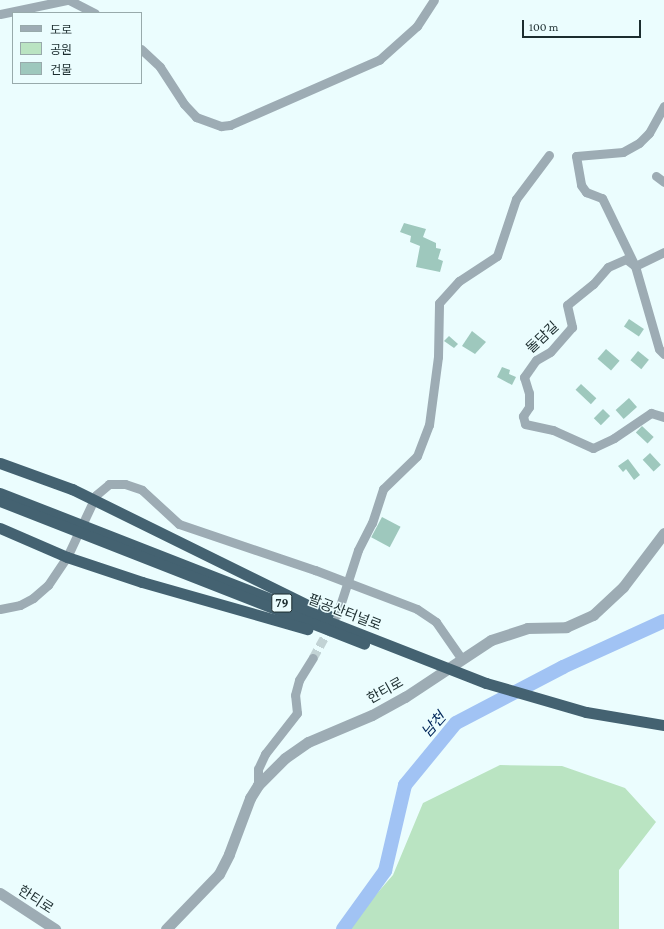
<!DOCTYPE html>
<html>
<head>
<meta charset="utf-8">
<style>
	body { margin:0 }
	#map { position:relative; width:664px; height:929px; overflow:hidden; background:#ebfdfe; font-family:"Crimson Pro","Noto Sans KR",serif }
	div>[style] { position:absolute }
	[style*='--x'] { left:calc(var(--x)*1px); top:calc(var(--y)*1px); width:calc(var(--w)*1px); rotate:calc(var(--a)*1deg) }
	.green>* { inset:0; background:#bae4c2 }
	.river>* { height:14px; margin:-7px; padding:0 7px; transform-origin:7px; border-radius:7px; background:#a1c3f4 }
	.building>* { inset:0; background:#9ec8bd; transform-origin:0 0 }
	.minor-tunnel>* { height:9px; margin-top:-4.5px; transform-origin:0; background:repeating-linear-gradient(90deg,#c2d3d5 0 9px,transparent 0 13.5px) }
	.minor>* { height:9px; margin:-4.5px; padding:0 4.5px; transform-origin:4.5px; border-radius:4.5px; background:#9dacb4 }
	.tertiary>* { height:11px; margin:-5.5px; padding:0 5.5px; transform-origin:5.5px; border-radius:5.5px; background:#9dacb4 }
	.trunk>* { height:11px; margin:-5.5px; padding:0 5.5px; transform-origin:5.5px; border-radius:5.5px; background:#446271 }
	span { translate:-50% -50%; white-space:nowrap; text-align:center; line-height:1.15; -webkit-text-stroke:3px #ebfdfe; paint-order:stroke }
	.shield-label span { padding:1px 3px; background:#ebfdfe; border:1px solid; border-radius:3px; -webkit-text-stroke-width:0 }
	.shield-label { font-size:13px; color:#1c2d2f; font-weight:700 }
	.street-label { font-size:14px; color:#1c2d2f }
	.water-label { font-size:15px; color:#00265a; font-style:italic }
	.legend { position:absolute; left:12px; top:12px; width:130px; height:72px; box-sizing:border-box; background:#ebfdfe; border:1px solid #98aaab; margin:0; padding:5px 7px; list-style:none; font-size:12px; color:#1c2d2f }
	.legend li { display:flex; align-items:center; gap:8px; height:20px }
	.legend b { width:20px; border:1px solid #98aaab }
	.scale { position:absolute; left:522px; top:20px; width:119px; height:18px; box-sizing:border-box; border:2px solid #1c2d2f; border-top:0; padding-left:5px; font-size:12px; line-height:14px; white-space:nowrap; color:#1c2d2f; -webkit-text-stroke:3px #ebfdfe; paint-order:stroke }
</style>
</head>
<body>
<div id="map">
	<div class="green">
		<i style="clip-path:polygon(500px 765px,562px 766px,625px 788px,656px 822px,619px 870px,619px 929px,346px 929px,393px 875px,423px 803px)"></i>
	</div>
	<div class="river">
		<i style="--x:343;--y:929;--w:72;--a:-54.1"></i>
		<i style="--x:385;--y:871;--w:88;--a:-76.9"></i>
		<i style="--x:405;--y:785;--w:80;--a:-50.6"></i>
		<i style="--x:456;--y:723;--w:121;--a:-27.6"></i>
		<i style="--x:563;--y:667;--w:111;--a:-24.5"></i>
	</div>
	<div class="building">
		<i style="clip-path:polygon(404px 223px,426px 229px,423px 237px,436px 243px,436px 248px,441px 249px,438px 259px,443px 261px,440px 272px,416px 267px,420px 246px,410px 242px,411px 236px,400px 232px)"></i>
		<i style="left:629px;top:319px;width:18px;height:9px;rotate:34deg"></i>
		<i style="clip-path:polygon(472px 331px,486px 342px,475px 354px,462px 346px)"></i>
		<i style="clip-path:polygon(449px 336px,458px 344px,454px 348px,444px 341px)"></i>
		<i style="left:606px;top:349px;width:18px;height:13px;rotate:41deg"></i>
		<i style="left:638px;top:351px;width:14px;height:12px;rotate:39deg"></i>
		<i style="clip-path:polygon(502px 367px,510px 370px,509px 374px,516px 377px,512px 385px,497px 377px)"></i>
		<i style="left:581px;top:384px;width:21px;height:8px;rotate:43deg"></i>
		<i style="left:629px;top:398px;width:12px;height:18px;rotate:48deg"></i>
		<i style="left:603px;top:409px;width:10px;height:13px;rotate:45deg"></i>
		<i style="left:642px;top:426px;width:16px;height:9px;rotate:43deg"></i>
		<i style="left:650px;top:453px;width:16px;height:10px;rotate:47deg"></i>
		<i style="clip-path:polygon(628px 459px,640px 475px,634px 480px,626px 469px,623px 472px,618px 466px)"></i>
		<i style="left:382px;top:517px;width:21px;height:23px;rotate:28deg"></i>
	</div>
	<div class="minor-tunnel">
		<i style="--x:313;--y:658;--w:38;--a:-61"></i>
	</div>
	<div class="minor">
		<i style="--x:69;--y:0;--w:29;--a:27"></i>
		<i style="--x:0;--y:14;--w:68;--a:-11.8"></i>
		<i style="--x:141;--y:49;--w:26;--a:43"></i>
		<i style="--x:160;--y:67;--w:44;--a:57"></i>
		<i style="--x:184;--y:104;--w:18;--a:47"></i>
		<i style="--x:196;--y:117;--w:27;--a:20"></i>
		<i style="--x:221;--y:126;--w:9;--a:-6"></i>
		<i style="--x:230;--y:125;--w:163;--a:-23.6"></i>
		<i style="--x:379;--y:60;--w:51;--a:-41.8"></i>
		<i style="--x:417;--y:26;--w:31;--a:-57"></i>
		<i style="--x:664;--y:106;--w:31;--a:119"></i>
		<i style="--x:649;--y:133;--w:14;--a:135"></i>
		<i style="--x:639;--y:143;--w:18;--a:151"></i>
		<i style="--x:623;--y:152;--w:47;--a:175.1"></i>
		<i style="--x:576;--y:156;--w:29;--a:80"></i>
		<i style="--x:581;--y:185;--w:9;--a:54"></i>
		<i style="--x:586;--y:192;--w:17;--a:21"></i>
		<i style="--x:602;--y:198;--w:76;--a:64.1"></i>
		<i style="--x:635;--y:266;--w:86;--a:73.9"></i>
		<i style="--x:659;--y:349;--w:7;--a:45"></i>
		<i style="--x:656;--y:176;--w:10;--a:37"></i>
		<i style="--x:664;--y:252;--w:32;--a:154"></i>
		<i style="--x:635;--y:266;--w:11;--a:-142"></i>
		<i style="--x:626;--y:259;--w:20;--a:156"></i>
		<i style="--x:608;--y:267;--w:23;--a:131"></i>
		<i style="--x:593;--y:284;--w:33;--a:141"></i>
		<i style="--x:567;--y:305;--w:23;--a:77"></i>
		<i style="--x:572;--y:327;--w:33;--a:131"></i>
		<i style="--x:550;--y:352;--w:16;--a:150"></i>
		<i style="--x:536;--y:360;--w:21;--a:125"></i>
		<i style="--x:524;--y:377;--w:17;--a:73"></i>
		<i style="--x:529;--y:393;--w:14;--a:90"></i>
		<i style="--x:529;--y:407;--w:11;--a:124"></i>
		<i style="--x:523;--y:416;--w:8;--a:76"></i>
		<i style="--x:525;--y:424;--w:29;--a:12"></i>
		<i style="--x:553;--y:430;--w:44;--a:24.2"></i>
		<i style="--x:593;--y:448;--w:23;--a:-25"></i>
		<i style="--x:614;--y:438;--w:45;--a:-34"></i>
		<i style="--x:651;--y:413;--w:14;--a:17"></i>
		<i style="--x:0;--y:609;--w:20;--a:-11"></i>
		<i style="--x:20;--y:605;--w:15;--a:-28"></i>
		<i style="--x:33;--y:598;--w:20;--a:-41"></i>
		<i style="--x:48;--y:585;--w:34;--a:-56"></i>
		<i style="--x:67;--y:557;--w:68;--a:-64.9"></i>
		<i style="--x:96;--y:495;--w:17;--a:-40"></i>
		<i style="--x:109;--y:484;--w:16;--a:0"></i>
		<i style="--x:125;--y:484;--w:18;--a:19"></i>
		<i style="--x:142;--y:490;--w:50;--a:42.6"></i>
		<i style="--x:179;--y:524;--w:144;--a:18.7"></i>
		<i style="--x:315;--y:570;--w:109;--a:20.9"></i>
		<i style="--x:417;--y:609;--w:23;--a:34"></i>
		<i style="--x:436;--y:622;--w:44;--a:55.2"></i>
		<i style="--x:337;--y:615;--w:68;--a:-72.1"></i>
		<i style="--x:358;--y:550;--w:30;--a:-63"></i>
		<i style="--x:372;--y:523;--w:36;--a:-72"></i>
		<i style="--x:383;--y:489;--w:47;--a:-44.1"></i>
		<i style="--x:417;--y:456;--w:33;--a:-69"></i>
		<i style="--x:429;--y:425;--w:69;--a:-82.5"></i>
		<i style="--x:438;--y:357;--w:54;--a:-88.9"></i>
		<i style="--x:439;--y:303;--w:30;--a:-48"></i>
		<i style="--x:459;--y:281;--w:45;--a:-33.3"></i>
		<i style="--x:497;--y:256;--w:60;--a:-71.6"></i>
		<i style="--x:516;--y:199;--w:55;--a:-53.1"></i>
		<i style="--x:258;--y:785;--w:16;--a:-90"></i>
		<i style="--x:258;--y:769;--w:17;--a:-65"></i>
		<i style="--x:265;--y:754;--w:52;--a:-52"></i>
		<i style="--x:297;--y:713;--w:18;--a:-96"></i>
		<i style="--x:295;--y:695;--w:16;--a:-75"></i>
		<i style="--x:299;--y:680;--w:26;--a:-58"></i>
	</div>
	<div class="tertiary">
		<i style="--x:0;--y:893;--w:66;--a:33.2"></i>
		<i style="--x:166;--y:929;--w:76;--a:-46.1"></i>
		<i style="--x:219;--y:874;--w:22;--a:-63"></i>
		<i style="--x:229;--y:854;--w:60;--a:-69.4"></i>
		<i style="--x:250;--y:798;--w:15;--a:-58"></i>
		<i style="--x:258;--y:785;--w:38;--a:-45"></i>
		<i style="--x:285;--y:758;--w:28;--a:-35"></i>
		<i style="--x:308;--y:742;--w:69;--a:-22.9"></i>
		<i style="--x:372;--y:715;--w:38;--a:-29"></i>
		<i style="--x:405;--y:697;--w:103;--a:-33.5"></i>
		<i style="--x:491;--y:640;--w:38;--a:-18"></i>
		<i style="--x:527;--y:628;--w:39;--a:-1"></i>
		<i style="--x:566;--y:627;--w:30;--a:-24"></i>
		<i style="--x:593;--y:615;--w:41;--a:-43"></i>
		<i style="--x:623;--y:587;--w:68;--a:-52.8"></i>
	</div>
	<div class="trunk">
		<i style="--x:0;--y:463;--w:77;--a:19.9"></i>
		<i style="--x:72;--y:489;--w:285;--a:26.2"></i>
		<i style="--x:0;--y:493;--w:522;--a:21.35"></i>
		<i style="--x:486;--y:683;--w:104;--a:16.2"></i>
		<i style="--x:586;--y:712;--w:79;--a:9.5"></i>
		<i style="--x:0;--y:501;--w:391;--a:21.4"></i>
		<i style="--x:0;--y:528;--w:73;--a:23.4"></i>
		<i style="--x:67;--y:557;--w:79;--a:18.4"></i>
		<i style="--x:142;--y:582;--w:172;--a:15.9"></i>
	</div>
	<div class="shield-label">
		<span style="left:282px;top:603px">79</span>
	</div>
	<div class="street-label">
		<span style="left:542px;top:337px;rotate:-43deg">돌담길</span>
		<span style="left:345px;top:612px;rotate:21deg">팔공산터널로</span>
		<span style="left:385px;top:690px;rotate:-29deg">한티로</span>
		<span style="left:36px;top:899px;rotate:33deg">한티로</span>
	</div>
	<div class="water-label">
		<span style="left:434px;top:725px;rotate:-48deg">남천</span>
	</div>
	<ul class="legend">
	<li><b style="height:5px;background:#9dacb4"></b>도로</li>
	<li><b style="height:11px;background:#bae4c2"></b>공원</li>
	<li><b style="height:11px;background:#9ec8bd"></b>건물</li>
	</ul>
	<div class="scale">100 m</div>
</div>
</body>
</html>
